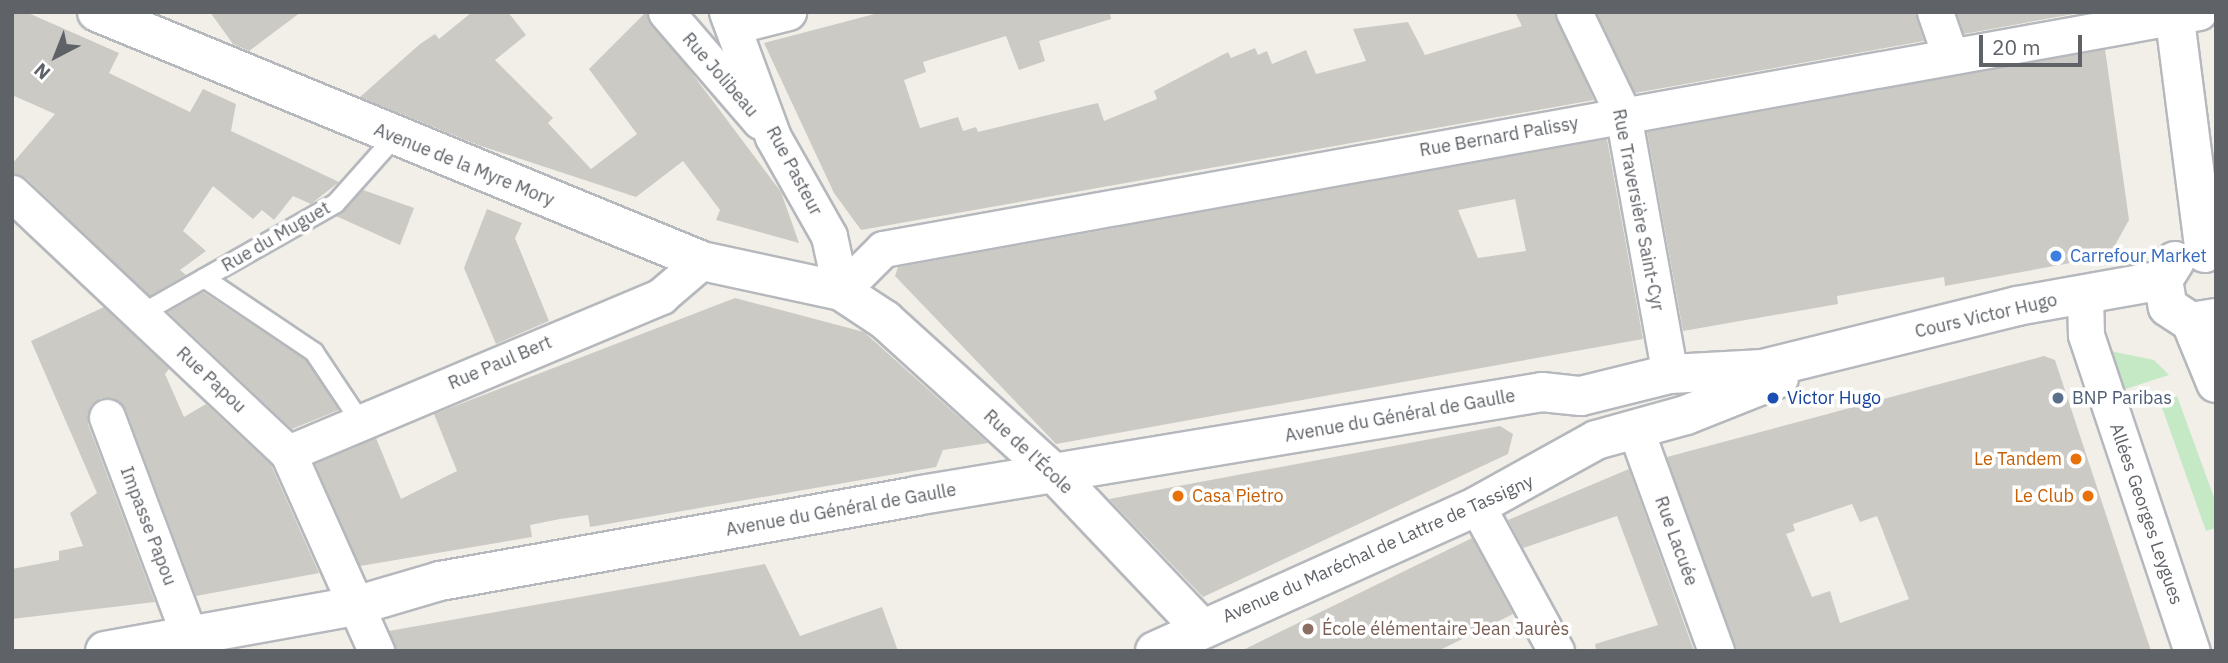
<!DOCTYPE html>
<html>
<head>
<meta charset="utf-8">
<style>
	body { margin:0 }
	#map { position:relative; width:2228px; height:663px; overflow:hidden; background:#f1efe8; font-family:"IBM Plex Sans",sans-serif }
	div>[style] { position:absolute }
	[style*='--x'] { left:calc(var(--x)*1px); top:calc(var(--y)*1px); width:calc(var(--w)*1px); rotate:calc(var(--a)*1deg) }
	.green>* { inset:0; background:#c5e8c5 }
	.building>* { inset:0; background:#cccac5 }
	.roads { filter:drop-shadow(2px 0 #b5b8bc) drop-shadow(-2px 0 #b5b8bc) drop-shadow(0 2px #b5b8bc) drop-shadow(0 -2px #b5b8bc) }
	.service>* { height:18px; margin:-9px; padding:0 9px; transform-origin:9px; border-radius:9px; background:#fff }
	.minor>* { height:35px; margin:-17.5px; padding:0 17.5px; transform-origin:17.5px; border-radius:17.5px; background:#fff }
	.tertiary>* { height:38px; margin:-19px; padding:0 19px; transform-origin:19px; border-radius:19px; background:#fff }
	.secondary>* { height:38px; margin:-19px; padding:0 19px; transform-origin:19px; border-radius:19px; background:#fff }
	.dots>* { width:19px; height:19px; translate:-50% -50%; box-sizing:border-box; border:4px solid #fff; border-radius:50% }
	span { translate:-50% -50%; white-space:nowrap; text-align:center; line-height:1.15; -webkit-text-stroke:7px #fff; paint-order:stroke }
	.street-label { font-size:18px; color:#5f6368 }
	.shop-label { font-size:18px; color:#366cbe }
	.left { translate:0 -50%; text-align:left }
	.transit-label { font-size:18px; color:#164399 }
	.service-label { font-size:18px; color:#4e5e75 }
	.food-label { font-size:18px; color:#c56008 }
	.right { translate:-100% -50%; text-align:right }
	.education-label { font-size:18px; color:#785e54 }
	.frame { position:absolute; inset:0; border:14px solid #5f6368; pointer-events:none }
	.north { position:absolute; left:21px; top:21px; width:70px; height:70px; -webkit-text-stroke:5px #fff; paint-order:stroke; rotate:222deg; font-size:19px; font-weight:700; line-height:28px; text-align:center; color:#5f6368 }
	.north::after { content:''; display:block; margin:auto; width:24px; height:32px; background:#5f6368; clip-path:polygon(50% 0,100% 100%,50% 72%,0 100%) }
	.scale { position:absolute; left:1979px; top:35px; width:103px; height:32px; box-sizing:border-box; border:4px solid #5f6368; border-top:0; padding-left:9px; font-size:21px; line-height:24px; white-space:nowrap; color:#5f6368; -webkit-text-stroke:5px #fff; paint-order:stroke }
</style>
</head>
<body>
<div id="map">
	<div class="green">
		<i style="clip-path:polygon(2100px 349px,2154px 360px,2169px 375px,2116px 392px)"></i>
		<i style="clip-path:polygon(2177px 396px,2216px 503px,2216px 528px,2206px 531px,2160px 402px)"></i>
	</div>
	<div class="building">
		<i style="clip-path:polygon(12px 12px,26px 12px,119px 53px,109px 73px,190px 112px,203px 89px,236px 104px,231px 131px,339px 182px,311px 204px,293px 196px,274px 220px,262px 210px,253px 219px,213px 186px,183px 231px,206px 251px,180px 270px,186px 275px,150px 296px,26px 178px,12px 173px,12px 164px,55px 114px,12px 95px)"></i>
		<i style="clip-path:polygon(210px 12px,301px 12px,249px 51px,233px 44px)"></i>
		<i style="clip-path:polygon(472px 12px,508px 12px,526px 35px,495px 60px,553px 118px,548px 123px,591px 169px,637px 134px,589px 69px,646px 12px,781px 192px,799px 243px,716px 220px,720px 210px,683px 161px,636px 197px,478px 145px,360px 97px,420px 44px,435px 34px,439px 39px)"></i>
		<i style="clip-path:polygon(882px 12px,1110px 12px,1111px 19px,1039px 41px,1045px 61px,1019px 70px,1006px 36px,923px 62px,926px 72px,904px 80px,920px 128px,958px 117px,963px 131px,976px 127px,978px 132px,1098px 103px,1104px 121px,1157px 99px,1154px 91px,1228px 52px,1231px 58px,1255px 48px,1258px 55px,1267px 51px,1272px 64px,1306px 50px,1316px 74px,1366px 61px,1353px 29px,1408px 22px,1425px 55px,1522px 26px,1515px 12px,1554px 12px,1594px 100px,861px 230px,834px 193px,764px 43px)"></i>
		<i style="clip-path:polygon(1596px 12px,1915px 12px,1924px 41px,1635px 93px)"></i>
		<i style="clip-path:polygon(1956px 12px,2084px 12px,1964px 34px)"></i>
		<i style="clip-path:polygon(2105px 49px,2129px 220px,2109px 256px,1945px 286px,1944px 277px,1837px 296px,1838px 304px,1683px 331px,1647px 132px)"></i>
		<i style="clip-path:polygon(evenodd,1607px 139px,1643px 339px,1056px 444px,895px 276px,898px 267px,1607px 139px,1515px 199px,1526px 251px,1478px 258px,1458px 210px,1515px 199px)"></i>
		<i style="clip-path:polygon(363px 190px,414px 208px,400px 245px,336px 216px)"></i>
		<i style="clip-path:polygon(487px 209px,522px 223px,515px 238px,549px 321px,496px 344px,464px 268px)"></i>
		<i style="clip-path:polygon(203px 292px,306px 360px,339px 410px,292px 429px,168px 312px)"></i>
		<i style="clip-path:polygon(735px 298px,864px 332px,988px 443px,943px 450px,936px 467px,590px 527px,588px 515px,560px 519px,530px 525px,532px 537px,360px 566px,315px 464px,376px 438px,401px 499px,457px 471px,434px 414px)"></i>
		<i style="clip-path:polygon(104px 307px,169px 369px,165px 374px,184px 417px,206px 404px,271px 465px,319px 573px,196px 596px,126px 410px,119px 401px,101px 398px,91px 405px,88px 424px,155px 602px,12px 619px,12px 569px,59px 560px,59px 551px,83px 546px,70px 513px,97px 493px,31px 341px)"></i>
		<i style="clip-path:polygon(evenodd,2044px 356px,2055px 360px,2151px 651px,1736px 651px,1667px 457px,2044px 356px,1852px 504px,1860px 522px,1877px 516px,1909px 599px,1840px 623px,1830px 591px,1812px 597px,1786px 534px,1795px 531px,1793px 524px,1852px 504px)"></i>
		<i style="clip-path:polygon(1500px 426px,1513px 434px,1508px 454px,1203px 597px,1109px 499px)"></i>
		<i style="clip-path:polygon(1629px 469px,1694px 651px,1596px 651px,1595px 644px,1658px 625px,1617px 516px,1523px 548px,1508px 520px)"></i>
		<i style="clip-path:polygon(1472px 538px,1513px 614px,1438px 651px,1241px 651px)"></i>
		<i style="clip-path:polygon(765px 564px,800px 636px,882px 607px,898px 651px,396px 651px,389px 631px)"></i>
	</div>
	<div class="roads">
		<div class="service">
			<i style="--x:204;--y:278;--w:133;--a:33.9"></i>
			<i style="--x:314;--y:352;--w:83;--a:56.3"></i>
			<i style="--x:141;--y:314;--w:224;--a:-29.6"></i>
			<i style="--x:336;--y:203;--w:87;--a:-48.3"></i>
		</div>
		<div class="minor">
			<i style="--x:666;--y:12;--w:144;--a:49.2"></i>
			<i style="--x:727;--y:12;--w:133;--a:69.8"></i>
			<i style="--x:773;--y:137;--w:114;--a:60.5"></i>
			<i style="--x:829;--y:236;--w:56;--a:77.7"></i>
			<i style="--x:1574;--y:12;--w:113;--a:64.3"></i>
			<i style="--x:1623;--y:114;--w:264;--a:79.8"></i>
			<i style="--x:1935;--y:12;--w:46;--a:70.8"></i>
			<i style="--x:733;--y:26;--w:57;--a:-14.3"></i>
			<i style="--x:12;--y:193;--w:379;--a:43.3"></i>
			<i style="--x:288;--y:453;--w:217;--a:66"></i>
			<i style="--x:841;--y:291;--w:59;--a:-45"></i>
			<i style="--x:883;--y:249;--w:1337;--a:-10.21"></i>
			<i style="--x:2085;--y:295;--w:40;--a:88.6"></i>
			<i style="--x:2086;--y:335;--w:333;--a:71.5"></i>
			<i style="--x:107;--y:417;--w:233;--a:69.4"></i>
			<i style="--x:1636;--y:431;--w:234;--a:70"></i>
			<i style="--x:288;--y:453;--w:405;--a:-22.8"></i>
			<i style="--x:661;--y:296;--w:54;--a:-40.5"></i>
			<i style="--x:1477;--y:506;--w:165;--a:61.4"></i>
		</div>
		<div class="tertiary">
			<i style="--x:97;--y:12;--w:654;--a:22.37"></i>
			<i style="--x:702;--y:261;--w:142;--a:12.2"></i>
			<i style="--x:841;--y:291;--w:53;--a:33.4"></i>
			<i style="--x:885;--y:320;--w:229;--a:42.2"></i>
			<i style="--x:1055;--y:474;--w:212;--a:46.5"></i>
		</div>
		<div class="secondary">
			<i style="--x:2174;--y:12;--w:243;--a:82.7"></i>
			<i style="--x:2175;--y:261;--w:22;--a:122"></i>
			<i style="--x:2163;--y:280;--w:27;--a:80"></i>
			<i style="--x:2168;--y:307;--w:27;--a:33"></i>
			<i style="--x:2191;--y:322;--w:25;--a:-9"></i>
			<i style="--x:2191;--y:322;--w:66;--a:67.7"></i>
			<i style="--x:105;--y:651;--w:254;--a:-10.2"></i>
			<i style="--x:355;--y:606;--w:89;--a:-16.4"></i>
			<i style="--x:440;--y:581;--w:483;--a:-10.1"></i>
			<i style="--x:915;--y:496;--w:636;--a:-9.42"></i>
			<i style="--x:1542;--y:392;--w:39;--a:6"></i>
			<i style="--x:1581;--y:396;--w:92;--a:-13.9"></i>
			<i style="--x:1670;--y:374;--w:93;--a:-3.1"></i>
			<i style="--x:1763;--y:369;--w:262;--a:-13.9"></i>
			<i style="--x:2017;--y:306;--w:148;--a:-10.1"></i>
			<i style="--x:1155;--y:651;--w:353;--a:-24.2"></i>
			<i style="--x:1477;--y:506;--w:136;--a:-29"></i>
			<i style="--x:1596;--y:440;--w:93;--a:-15.5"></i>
			<i style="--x:1686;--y:415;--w:100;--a:-21.7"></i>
		</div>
	</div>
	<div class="dots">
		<i style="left:2056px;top:256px;background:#3f7fe0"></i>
		<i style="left:1773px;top:398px;background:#1a4fb4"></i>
		<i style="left:2058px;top:398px;background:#5c6f8a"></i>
		<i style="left:2076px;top:459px;background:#e8710a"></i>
		<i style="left:1178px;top:496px;background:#e8710a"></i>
		<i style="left:2088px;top:496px;background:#e8710a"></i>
		<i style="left:1308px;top:629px;background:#8d6e63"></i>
	</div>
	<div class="street-label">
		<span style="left:720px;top:75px;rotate:49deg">Rue Jolibeau</span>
		<span style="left:1499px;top:137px;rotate:-10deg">Rue Bernard Palissy</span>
		<span style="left:464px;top:165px;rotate:22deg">Avenue de la Myre Mory</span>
		<span style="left:794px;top:171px;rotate:62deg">Rue Pasteur</span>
		<span style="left:1638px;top:210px;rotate:79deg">Rue Traversière Saint-Cyr</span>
		<span style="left:276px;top:237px;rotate:-30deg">Rue du Muguet</span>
		<span style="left:1986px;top:316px;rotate:-13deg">Cours Victor Hugo</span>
		<span style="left:500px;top:363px;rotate:-23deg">Rue Paul Bert</span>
		<span style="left:211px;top:380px;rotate:43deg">Rue Papou</span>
		<span style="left:1400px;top:416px;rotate:-10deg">Avenue du Général de Gaulle</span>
		<span style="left:1028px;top:452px;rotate:43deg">Rue de l'École</span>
		<span style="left:841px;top:510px;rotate:-10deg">Avenue du Général de Gaulle</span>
		<span style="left:2146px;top:514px;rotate:71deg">Allées Georges Leygues</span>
		<span style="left:148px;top:526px;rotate:69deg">Impasse Papou</span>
		<span style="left:1676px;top:541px;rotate:70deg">Rue Lacuée</span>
		<span style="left:1378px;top:549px;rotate:-24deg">Avenue du Maréchal de Lattre de Tassigny</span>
	</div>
	<div class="shop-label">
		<span class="left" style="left:2070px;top:256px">Carrefour Market</span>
	</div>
	<div class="transit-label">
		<span class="left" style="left:1787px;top:398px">Victor Hugo</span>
	</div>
	<div class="service-label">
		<span class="left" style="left:2072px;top:398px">BNP Paribas</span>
	</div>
	<div class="food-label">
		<span class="right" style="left:2062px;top:459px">Le Tandem</span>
		<span class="left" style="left:1192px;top:496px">Casa Pietro</span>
		<span class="right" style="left:2074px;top:496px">Le Club</span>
	</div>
	<div class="education-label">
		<span class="left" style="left:1322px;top:629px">École élémentaire Jean Jaurès</span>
	</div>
	<div class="frame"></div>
	<div class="north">N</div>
	<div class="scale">20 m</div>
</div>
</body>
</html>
